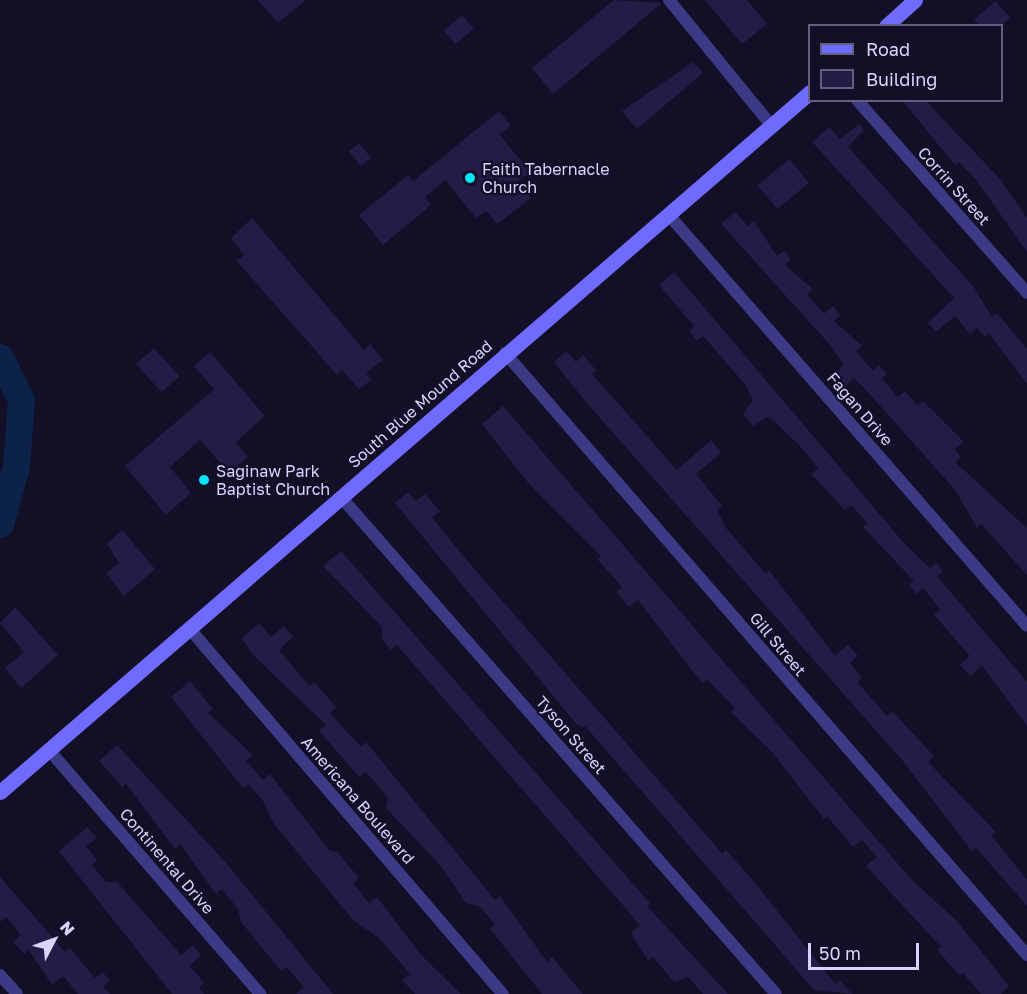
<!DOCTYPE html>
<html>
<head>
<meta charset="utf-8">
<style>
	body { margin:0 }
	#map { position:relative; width:1027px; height:994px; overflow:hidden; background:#130f26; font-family:"Golos Text",sans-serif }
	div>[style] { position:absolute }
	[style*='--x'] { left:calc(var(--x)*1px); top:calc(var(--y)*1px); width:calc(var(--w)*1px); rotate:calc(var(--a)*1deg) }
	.river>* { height:27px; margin:-13.5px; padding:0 13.5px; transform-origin:13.5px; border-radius:13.5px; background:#0c2248 }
	.building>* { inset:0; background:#241b47; transform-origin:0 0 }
	.street>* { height:12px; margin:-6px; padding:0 6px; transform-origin:6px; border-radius:6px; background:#3d3a85 }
	.secondary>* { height:15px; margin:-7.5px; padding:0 7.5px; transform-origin:7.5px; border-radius:7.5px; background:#6f6bff }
	.dots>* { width:16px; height:16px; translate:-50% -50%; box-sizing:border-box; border:3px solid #130f26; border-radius:50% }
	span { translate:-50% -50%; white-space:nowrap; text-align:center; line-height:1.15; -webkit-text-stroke:4.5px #130f26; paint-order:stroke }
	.poi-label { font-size:16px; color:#d9d4ff }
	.left { translate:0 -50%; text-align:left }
	.street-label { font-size:16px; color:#d9d4ff }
	.legend { position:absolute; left:808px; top:24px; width:195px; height:78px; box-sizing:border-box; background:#130f26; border:2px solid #625e7d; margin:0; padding:8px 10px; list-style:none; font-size:18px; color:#d9d4ff }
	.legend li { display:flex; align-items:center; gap:12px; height:30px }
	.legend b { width:30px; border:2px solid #625e7d }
	.north { position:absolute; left:24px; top:910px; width:60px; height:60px; -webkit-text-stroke:4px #130f26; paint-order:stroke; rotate:49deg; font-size:16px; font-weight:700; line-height:24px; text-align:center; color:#d9d4ff }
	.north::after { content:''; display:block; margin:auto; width:21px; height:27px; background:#d9d4ff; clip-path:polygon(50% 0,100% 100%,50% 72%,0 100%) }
	.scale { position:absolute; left:808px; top:943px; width:111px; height:27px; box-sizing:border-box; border:3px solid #d9d4ff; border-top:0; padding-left:8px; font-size:18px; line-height:21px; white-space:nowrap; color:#d9d4ff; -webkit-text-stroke:4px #130f26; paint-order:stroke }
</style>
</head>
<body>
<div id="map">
	<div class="river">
		<i style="--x:0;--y:357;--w:48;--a:64"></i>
		<i style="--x:21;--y:400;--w:66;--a:94.3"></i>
		<i style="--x:16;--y:466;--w:60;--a:105.4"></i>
	</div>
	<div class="building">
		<i style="clip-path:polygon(258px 0,306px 0,278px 23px)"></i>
		<i style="clip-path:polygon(614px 0,662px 3px,553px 94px,532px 68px)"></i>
		<i style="clip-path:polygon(705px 0,747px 0,767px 24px,742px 44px)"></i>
		<i style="clip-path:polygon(996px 1px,1010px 18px,1001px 26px,980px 26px,974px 19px)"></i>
		<i style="left:462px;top:15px;width:18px;height:24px;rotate:49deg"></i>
		<i style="clip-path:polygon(693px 62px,703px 73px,637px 129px,622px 111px)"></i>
		<i style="clip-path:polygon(902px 100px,925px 100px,1000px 179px,1027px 218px,1027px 252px,977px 181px,959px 162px,955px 165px)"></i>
		<i style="clip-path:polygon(499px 111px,511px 126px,499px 134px,530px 172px,518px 181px,531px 198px,497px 224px,486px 211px,476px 218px,445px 180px,425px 197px,431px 205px,383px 245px,359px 215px,408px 175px,413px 181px)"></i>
		<i style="clip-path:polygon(859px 124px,864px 130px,848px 147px,973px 286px,992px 317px,997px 313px,1027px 349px,1027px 384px,989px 333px,985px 337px,977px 328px,970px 334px,955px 316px,936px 332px,928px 323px,954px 298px,812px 142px,829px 127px,840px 139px)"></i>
		<i style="left:359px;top:143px;width:19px;height:13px;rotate:51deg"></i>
		<i style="left:789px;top:159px;width:31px;height:41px;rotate:50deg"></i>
		<i style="clip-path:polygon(735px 212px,748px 226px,754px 221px,777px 256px,784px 251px,791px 259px,785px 265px,813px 289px,807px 294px,824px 314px,833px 306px,840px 315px,834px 321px,862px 346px,856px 351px,873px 371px,879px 365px,887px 374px,882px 378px,898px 397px,905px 391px,917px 405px,923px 401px,964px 442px,955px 449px,961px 457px,955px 462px,1027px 528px,1027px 575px,981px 524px,977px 528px,956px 491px,867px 391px,854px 378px,841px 390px,830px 377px,844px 365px,831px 346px,721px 224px)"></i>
		<i style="clip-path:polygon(252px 218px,364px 350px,370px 344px,383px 360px,366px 373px,371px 380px,359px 389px,342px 370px,337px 375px,237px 261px,244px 255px,231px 238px)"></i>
		<i style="clip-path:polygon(674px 272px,904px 543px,930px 568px,936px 563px,943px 571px,937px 576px,1027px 682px,1027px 726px,982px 666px,970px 676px,960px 665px,970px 656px,934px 615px,940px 609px,923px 588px,916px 594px,909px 585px,914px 581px,863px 527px,867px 523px,851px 505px,845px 510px,811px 474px,818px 468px,801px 447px,775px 422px,767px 417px,753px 426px,743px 414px,753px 400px,745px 384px,703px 336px,697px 341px,689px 331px,694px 326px,659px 285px)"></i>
		<i style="left:154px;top:348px;width:38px;height:24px;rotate:48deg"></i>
		<i style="clip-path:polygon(566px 351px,576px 362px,583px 355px,596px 370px,592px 374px,677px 470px,711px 440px,721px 453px,696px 474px,722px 506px,717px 510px,726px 528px,766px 574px,769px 570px,835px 656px,848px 645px,858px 656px,850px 663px,862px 678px,857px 682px,887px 716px,892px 711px,922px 743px,934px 756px,928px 762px,996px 832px,991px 835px,1027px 880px,1027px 906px,976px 848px,972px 851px,902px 760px,586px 402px,554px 362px)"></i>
		<i style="clip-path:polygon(210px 352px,265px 416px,236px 442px,248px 457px,229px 473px,200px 440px,170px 467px,191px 493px,166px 515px,125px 466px,214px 389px,194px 366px)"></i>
		<i style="clip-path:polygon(503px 406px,912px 880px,956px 920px,1009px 986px,1001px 994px,981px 994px,963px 973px,960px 976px,937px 950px,941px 947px,866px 866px,877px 857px,862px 840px,853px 847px,827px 816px,824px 819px,773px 753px,731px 712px,735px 708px,707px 679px,703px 683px,694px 673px,638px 600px,629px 607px,616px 592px,622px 587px,597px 559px,601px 556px,529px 484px,482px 424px)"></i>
		<i style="clip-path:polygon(408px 492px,416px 501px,425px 494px,440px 511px,432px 517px,464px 557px,722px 853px,726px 850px,756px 884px,835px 984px,840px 980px,852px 994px,814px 990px,586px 727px,577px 725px,395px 503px)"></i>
		<i style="clip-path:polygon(122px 530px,155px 569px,124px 596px,106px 573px,119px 563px,107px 544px)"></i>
		<i style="clip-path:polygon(341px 551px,650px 903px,647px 906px,728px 994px,703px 994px,688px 977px,674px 982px,653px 957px,648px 961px,631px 933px,640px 925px,397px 645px,391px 650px,382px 639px,382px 627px,323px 566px)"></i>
		<i style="clip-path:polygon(15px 607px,58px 655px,21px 688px,5px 668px,24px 652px,0 623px)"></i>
		<i style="clip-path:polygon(259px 623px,271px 637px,284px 626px,293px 637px,279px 650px,309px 686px,314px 682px,336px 707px,330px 713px,361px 747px,366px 742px,495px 900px,500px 896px,547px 962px,552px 957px,583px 994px,542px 994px,490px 929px,495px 924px,479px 906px,466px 903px,440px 865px,386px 808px,388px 798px,366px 772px,359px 777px,319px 731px,326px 725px,253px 655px,242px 638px)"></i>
		<i style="clip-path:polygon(190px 681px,213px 709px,208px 713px,253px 755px,246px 761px,263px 780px,270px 774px,329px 850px,337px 852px,359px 878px,353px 883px,369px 903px,377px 897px,421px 955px,461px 994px,415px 994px,402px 980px,410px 974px,379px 938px,353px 920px,274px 824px,263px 801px,248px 784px,243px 788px,171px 697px)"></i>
		<i style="clip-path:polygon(117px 745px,227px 864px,333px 994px,296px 994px,304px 987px,286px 967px,281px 971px,241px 922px,238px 909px,222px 889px,216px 894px,180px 844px,175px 849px,126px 784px,122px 787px,99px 761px)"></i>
		<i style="clip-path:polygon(87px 827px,97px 838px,86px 846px,97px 860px,92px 865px,106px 882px,117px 882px,181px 955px,193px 945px,201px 955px,190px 966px,204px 983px,199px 988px,204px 994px,172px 994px,59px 851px)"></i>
		<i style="clip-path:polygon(0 877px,65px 952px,70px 948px,95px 978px,103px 972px,110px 981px,103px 986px,110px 994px,78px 994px,63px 976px,52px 985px,29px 950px,24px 954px,13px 942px,21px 935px,6px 917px,0 922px)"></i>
	</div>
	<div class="street">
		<i style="--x:669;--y:0;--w:161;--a:50.8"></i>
		<i style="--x:857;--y:100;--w:257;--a:48.6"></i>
		<i style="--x:668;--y:214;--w:546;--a:48.93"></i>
		<i style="--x:505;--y:353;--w:797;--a:49.07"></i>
		<i style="--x:341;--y:497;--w:660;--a:48.81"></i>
		<i style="--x:189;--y:628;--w:482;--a:49.4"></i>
		<i style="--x:49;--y:750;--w:323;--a:49.1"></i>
		<i style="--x:0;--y:975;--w:25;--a:48"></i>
	</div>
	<div class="secondary">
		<i style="--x:886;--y:26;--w:39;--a:-42"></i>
		<i style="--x:0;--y:792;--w:1071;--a:-40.83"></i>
	</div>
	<div class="dots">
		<i style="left:470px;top:178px;background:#00e5ff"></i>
		<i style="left:204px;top:480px;background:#00e5ff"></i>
	</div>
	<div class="poi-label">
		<span class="left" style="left:482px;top:178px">Faith Tabernacle<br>Church</span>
		<span class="left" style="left:216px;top:480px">Saginaw Park<br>Baptist Church</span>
	</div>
	<div class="street-label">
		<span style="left:954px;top:186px;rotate:48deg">Corrin Street</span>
		<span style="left:420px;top:404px;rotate:-41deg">South Blue Mound Road</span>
		<span style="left:860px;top:409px;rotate:49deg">Fagan Drive</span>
		<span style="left:778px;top:644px;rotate:50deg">Gill Street</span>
		<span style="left:571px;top:735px;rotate:49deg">Tyson Street</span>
		<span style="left:358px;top:800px;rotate:49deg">Americana Boulevard</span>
		<span style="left:167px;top:861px;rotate:49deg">Continental Drive</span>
	</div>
	<ul class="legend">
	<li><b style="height:8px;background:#6f6bff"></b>Road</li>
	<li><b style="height:16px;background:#241b47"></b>Building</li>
	</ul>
	<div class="north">N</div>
	<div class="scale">50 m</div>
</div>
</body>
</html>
